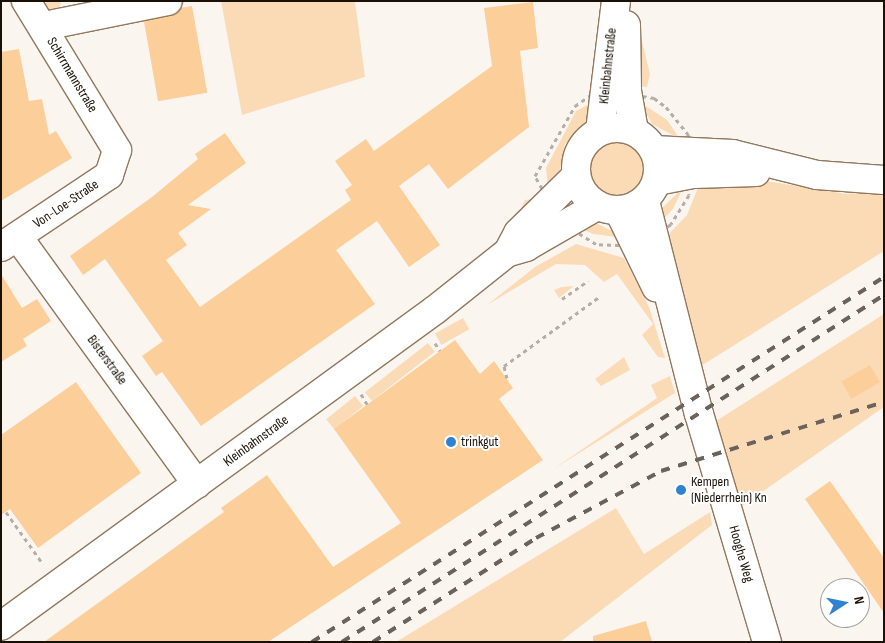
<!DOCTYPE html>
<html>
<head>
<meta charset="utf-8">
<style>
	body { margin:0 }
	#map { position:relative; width:885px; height:643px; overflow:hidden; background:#fbf5f0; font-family:"Sofia Sans Condensed",sans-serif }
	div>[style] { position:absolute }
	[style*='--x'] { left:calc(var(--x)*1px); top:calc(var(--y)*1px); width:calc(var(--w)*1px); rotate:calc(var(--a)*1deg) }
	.green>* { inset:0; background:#fbdbb6; transform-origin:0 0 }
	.round { border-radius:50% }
	.building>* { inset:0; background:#fbce9a; transform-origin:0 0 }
	.path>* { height:3px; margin-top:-1.5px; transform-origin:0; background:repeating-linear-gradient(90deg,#b5aea7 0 4px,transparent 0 8px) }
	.roads { filter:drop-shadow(1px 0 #90785e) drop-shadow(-1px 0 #90785e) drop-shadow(0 1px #90785e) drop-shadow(0 -1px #90785e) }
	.minor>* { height:28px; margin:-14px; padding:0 14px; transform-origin:14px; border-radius:14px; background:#fff }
	.minor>.ring { margin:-14px; padding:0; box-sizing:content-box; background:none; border:28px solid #fff; border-radius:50% }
	.rail>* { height:4px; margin-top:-2px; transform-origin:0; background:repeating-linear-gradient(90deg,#6b635b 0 9px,transparent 0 18px) }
	.dots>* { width:14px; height:14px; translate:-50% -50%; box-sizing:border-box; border:2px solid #fff; border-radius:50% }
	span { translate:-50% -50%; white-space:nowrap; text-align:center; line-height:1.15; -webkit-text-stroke:4px #fff; paint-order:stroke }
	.street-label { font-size:14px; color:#191006 }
	.poi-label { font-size:14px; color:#191006 }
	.left { translate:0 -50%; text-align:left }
	.frame { position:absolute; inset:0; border:2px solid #191006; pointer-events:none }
	.north { position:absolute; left:820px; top:578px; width:50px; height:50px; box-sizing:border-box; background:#fff; border:1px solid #a39f9b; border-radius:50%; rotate:79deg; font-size:14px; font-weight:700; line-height:20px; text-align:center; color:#191006 }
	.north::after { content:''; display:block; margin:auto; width:18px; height:22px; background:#2f82d1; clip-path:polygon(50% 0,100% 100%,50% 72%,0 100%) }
</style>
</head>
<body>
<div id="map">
	<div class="green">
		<i style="clip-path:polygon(48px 1px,61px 1px,60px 6px,49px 15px,43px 4px)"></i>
		<i style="clip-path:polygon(221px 1px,355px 1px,365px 77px,242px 115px)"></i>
		<i style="clip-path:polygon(640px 33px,650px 74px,647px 87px,637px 86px)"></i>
		<i style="clip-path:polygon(595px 101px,587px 121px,565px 144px,560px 172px,548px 188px,546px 168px,576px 111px)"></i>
		<i style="clip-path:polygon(640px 102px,667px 120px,680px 139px,652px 124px)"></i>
		<i class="round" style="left:589px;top:142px;width:54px;height:54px"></i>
		<i style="clip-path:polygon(721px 180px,766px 181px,847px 194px,884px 191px,884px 251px,701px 366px,664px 239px,687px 215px,699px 185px)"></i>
		<i style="clip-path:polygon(683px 188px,673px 209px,660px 223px,662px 208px)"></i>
		<i style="clip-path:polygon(535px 199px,511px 230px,525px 200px)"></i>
		<i style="clip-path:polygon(596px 223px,612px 231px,617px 237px,593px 234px,576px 226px)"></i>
		<i style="clip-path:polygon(576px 244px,624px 258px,649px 307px,665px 358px,658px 357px,642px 335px,653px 324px,617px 274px,604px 282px,585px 265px,556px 264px,487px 305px,535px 267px)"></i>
		<i style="clip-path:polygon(574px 286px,559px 298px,554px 290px,562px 287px)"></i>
		<i style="clip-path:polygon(884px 314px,884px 407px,739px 508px,716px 421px)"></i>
		<i style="left:463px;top:318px;width:13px;height:32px;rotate:61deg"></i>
		<i style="left:428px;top:343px;width:11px;height:80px;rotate:52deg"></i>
		<i style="clip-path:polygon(624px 357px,630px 370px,601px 386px,595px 379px)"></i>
		<i style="clip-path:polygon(670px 376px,675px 393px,552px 470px,657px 398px,651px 385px)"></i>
		<i style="left:355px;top:396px;width:13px;height:37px;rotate:51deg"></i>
		<i style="clip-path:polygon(616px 508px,644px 554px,710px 512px,712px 525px,560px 642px,396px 642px)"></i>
	</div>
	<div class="building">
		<i style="clip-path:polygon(533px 2px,538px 48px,520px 51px,529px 127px,448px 189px,429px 164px,399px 186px,440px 245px,409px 267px,377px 221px,336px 250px,375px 304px,201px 426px,162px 372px,156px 376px,142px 356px,163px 341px,105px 259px,83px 275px,70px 256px,152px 197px,198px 159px,195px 154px,225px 133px,246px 163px,188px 205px,211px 209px,178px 233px,187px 245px,166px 260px,200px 307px,351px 200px,345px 190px,352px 185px,335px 161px,366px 139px,374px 151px,492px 66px,484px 8px)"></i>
		<i style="left:192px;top:6px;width:88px;height:50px;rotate:80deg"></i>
		<i style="clip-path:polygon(19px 49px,29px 101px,42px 99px,49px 135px,56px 131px,72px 158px,1px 201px,1px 52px)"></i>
		<i style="clip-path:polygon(1px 274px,22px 308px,37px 299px,51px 321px,23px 339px,27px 346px,1px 362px)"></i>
		<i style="clip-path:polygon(455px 340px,480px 374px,494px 361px,513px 388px,499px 399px,543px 460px,268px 642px,44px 642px,224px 512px,221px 508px,267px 475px,333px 567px,401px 523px,334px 429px)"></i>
		<i style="left:870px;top:365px;width:20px;height:33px;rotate:60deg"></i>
		<i style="clip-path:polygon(76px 382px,141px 473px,38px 548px,10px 509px,1px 515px,1px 435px)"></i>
		<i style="clip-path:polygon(830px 481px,884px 558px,884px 613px,805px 499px)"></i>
		<i style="clip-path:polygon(646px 621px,652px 642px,593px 642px,593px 636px)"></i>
	</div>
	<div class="path">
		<i style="--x:611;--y:91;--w:44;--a:9.2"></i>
		<i style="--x:654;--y:98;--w:15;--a:37"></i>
		<i style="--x:666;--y:107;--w:35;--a:51"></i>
		<i style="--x:688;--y:134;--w:29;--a:78"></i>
		<i style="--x:694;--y:162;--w:33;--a:99"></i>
		<i style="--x:689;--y:195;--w:34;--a:122"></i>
		<i style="--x:671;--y:224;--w:20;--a:143"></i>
		<i style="--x:655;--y:236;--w:37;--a:166"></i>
		<i style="--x:619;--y:245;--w:23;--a:-178"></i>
		<i style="--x:596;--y:244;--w:40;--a:-148"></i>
		<i style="--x:562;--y:223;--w:54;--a:-119.9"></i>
		<i style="--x:535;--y:176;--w:81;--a:-60.3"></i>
		<i style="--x:575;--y:106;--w:19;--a:-35"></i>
		<i style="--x:591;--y:95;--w:20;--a:-11"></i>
		<i style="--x:562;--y:299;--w:32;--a:-35"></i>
		<i style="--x:435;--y:343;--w:9;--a:58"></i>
		<i style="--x:507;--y:378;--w:12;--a:-104"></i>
		<i style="--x:504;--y:366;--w:117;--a:-36"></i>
		<i style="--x:361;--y:394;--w:12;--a:59"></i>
		<i style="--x:6;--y:512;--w:64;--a:54.6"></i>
	</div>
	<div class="roads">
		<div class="minor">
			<i style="--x:54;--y:24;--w:116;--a:-11.4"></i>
			<i style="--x:626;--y:25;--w:66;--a:89.1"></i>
			<i style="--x:627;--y:91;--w:41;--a:80.1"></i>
			<i class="ring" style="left:576px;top:128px;width:54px;height:54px"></i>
			<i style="--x:600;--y:131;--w:131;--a:-83"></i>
			<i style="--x:654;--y:150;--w:79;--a:2.9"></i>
			<i style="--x:733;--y:154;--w:87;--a:14"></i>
			<i style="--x:817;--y:175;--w:67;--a:4.3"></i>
			<i style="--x:657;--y:181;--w:38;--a:-11"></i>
			<i style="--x:694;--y:174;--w:62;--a:-1.8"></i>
			<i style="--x:645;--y:201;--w:220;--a:75.8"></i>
			<i style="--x:699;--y:414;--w:238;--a:73.4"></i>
			<i style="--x:619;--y:211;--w:85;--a:64"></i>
			<i style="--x:18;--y:237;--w:305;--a:54.1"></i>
			<i style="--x:1;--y:247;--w:130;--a:-33.7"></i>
			<i style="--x:109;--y:175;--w:26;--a:-72"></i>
			<i style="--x:117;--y:150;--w:175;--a:-121.4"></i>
			<i style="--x:509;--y:252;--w:18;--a:-16"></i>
			<i style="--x:526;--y:247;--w:82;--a:-30"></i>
			<i style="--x:1;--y:626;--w:537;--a:-36.06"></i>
			<i style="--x:435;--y:310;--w:93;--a:-38.5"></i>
			<i style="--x:508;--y:252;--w:21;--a:-62"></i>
			<i style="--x:518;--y:233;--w:81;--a:-44.5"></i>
		</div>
	</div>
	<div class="rail">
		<i style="--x:312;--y:642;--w:679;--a:-32.54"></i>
		<i style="--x:342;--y:642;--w:644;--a:-32.63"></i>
		<i style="--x:373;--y:642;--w:193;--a:-32.5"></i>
		<i style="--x:536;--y:538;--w:142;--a:-28.2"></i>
		<i style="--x:661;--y:471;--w:233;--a:-17.2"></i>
	</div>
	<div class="dots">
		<i style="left:451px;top:442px;background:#2f82d1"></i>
		<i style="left:681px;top:490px;background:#2f82d1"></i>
	</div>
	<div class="street-label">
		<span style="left:608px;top:66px;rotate:-84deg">Kleinbahnstraße</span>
		<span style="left:72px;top:75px;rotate:59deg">Schirrmannstraße</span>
		<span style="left:66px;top:204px;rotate:-34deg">Von-Loe-Straße</span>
		<span style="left:107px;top:360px;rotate:54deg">Bisterstraße</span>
		<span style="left:256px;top:441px;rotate:-36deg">Kleinbahnstraße</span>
		<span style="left:741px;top:554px;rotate:74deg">Hooghe Weg</span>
	</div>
	<div class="poi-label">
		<span class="left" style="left:461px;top:442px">trinkgut</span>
		<span class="left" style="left:691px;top:490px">Kempen<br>(Niederrhein) Kn</span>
	</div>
	<div class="frame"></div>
	<div class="north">N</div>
</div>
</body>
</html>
